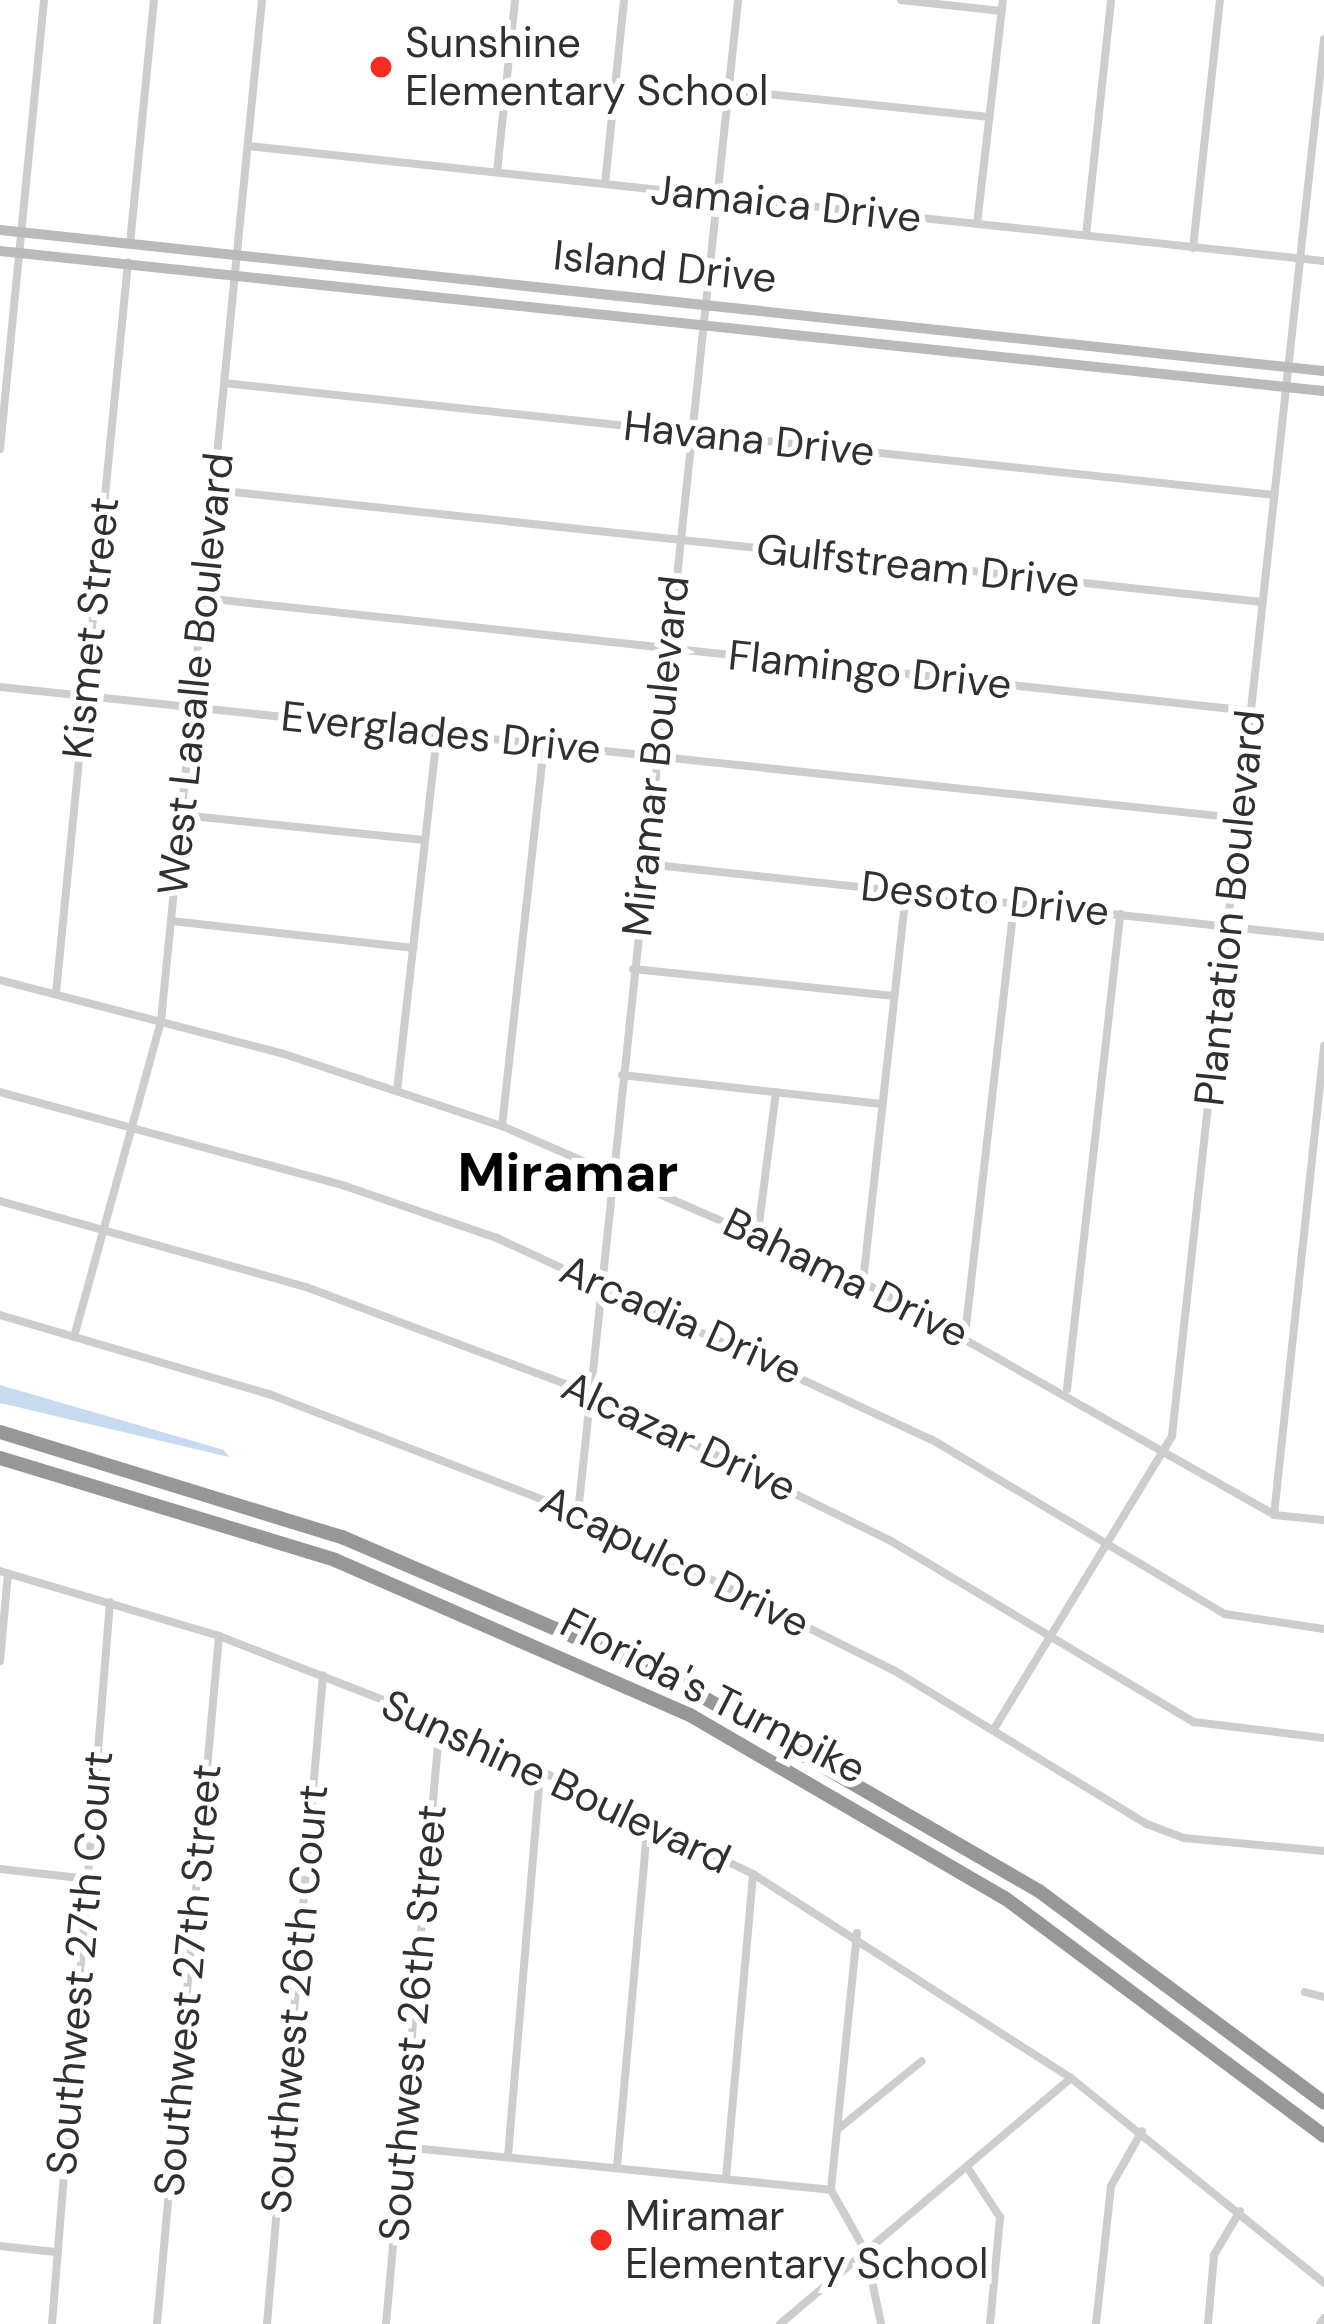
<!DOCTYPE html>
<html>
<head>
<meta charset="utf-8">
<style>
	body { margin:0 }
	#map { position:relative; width:1324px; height:2324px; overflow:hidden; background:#fff; font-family:"DM Sans",sans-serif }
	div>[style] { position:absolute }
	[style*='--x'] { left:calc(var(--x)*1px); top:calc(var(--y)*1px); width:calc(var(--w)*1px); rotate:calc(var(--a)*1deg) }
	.water>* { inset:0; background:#c7dbf0 }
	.street>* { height:8px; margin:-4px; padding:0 4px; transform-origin:4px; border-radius:4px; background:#cdcdcd }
	.secondary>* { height:10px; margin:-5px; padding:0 5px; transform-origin:5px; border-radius:5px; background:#bababa }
	.highway>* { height:14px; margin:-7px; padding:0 7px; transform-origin:7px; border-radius:7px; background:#979797 }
	.dots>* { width:33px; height:33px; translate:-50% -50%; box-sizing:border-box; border:6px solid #fff; border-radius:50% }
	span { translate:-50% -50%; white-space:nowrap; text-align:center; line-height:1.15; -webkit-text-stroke:12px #fff; paint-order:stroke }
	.poi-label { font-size:42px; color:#303030 }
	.left { translate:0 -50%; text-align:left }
	.street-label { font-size:42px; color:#303030 }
	.district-label { font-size:54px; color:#000; font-weight:700 }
</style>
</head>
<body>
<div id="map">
	<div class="water">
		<i style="clip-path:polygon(0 1385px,224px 1450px,229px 1457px,0 1403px)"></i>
	</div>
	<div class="street">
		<i style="--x:901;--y:0;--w:101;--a:6.3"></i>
		<i style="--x:728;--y:90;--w:263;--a:5.9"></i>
		<i style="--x:248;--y:146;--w:1082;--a:6.1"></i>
		<i style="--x:497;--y:172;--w:173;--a:-84"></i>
		<i style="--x:605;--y:184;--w:185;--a:-84.1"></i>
		<i style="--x:977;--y:224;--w:226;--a:-83.4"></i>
		<i style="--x:1086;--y:235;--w:236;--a:-83.9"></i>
		<i style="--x:130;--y:244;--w:245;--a:-84.4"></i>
		<i style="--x:1193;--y:248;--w:249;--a:-83.8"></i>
		<i style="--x:224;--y:383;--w:1056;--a:6.09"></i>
		<i style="--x:0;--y:449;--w:451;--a:-84.4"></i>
		<i style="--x:215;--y:490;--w:1053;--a:6.11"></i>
		<i style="--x:203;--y:598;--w:1054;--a:6.15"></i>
		<i style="--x:0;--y:687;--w:1246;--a:6.04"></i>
		<i style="--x:182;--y:815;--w:243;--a:5.9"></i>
		<i style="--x:646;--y:864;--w:682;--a:6.15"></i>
		<i style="--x:172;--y:921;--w:243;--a:6.4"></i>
		<i style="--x:633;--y:969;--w:262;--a:5.9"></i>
		<i style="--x:0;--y:980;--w:293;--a:14.6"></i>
		<i style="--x:284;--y:1054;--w:230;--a:18.3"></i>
		<i style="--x:502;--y:1126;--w:393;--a:23.4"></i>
		<i style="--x:863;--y:1282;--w:472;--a:29.5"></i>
		<i style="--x:1274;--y:1515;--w:50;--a:5.7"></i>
		<i style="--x:56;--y:993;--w:734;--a:-84.37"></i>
		<i style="--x:622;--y:1075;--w:261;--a:6.4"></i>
		<i style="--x:397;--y:1091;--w:361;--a:-83.6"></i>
		<i style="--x:0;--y:1092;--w:358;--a:15.2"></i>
		<i style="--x:345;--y:1186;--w:161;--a:18.9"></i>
		<i style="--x:497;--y:1238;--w:478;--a:24.9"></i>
		<i style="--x:931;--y:1439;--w:342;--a:30.8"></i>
		<i style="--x:1225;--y:1614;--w:100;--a:8.6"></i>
		<i style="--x:502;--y:1126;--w:385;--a:-83.7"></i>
		<i style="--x:0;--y:1201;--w:318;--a:15.7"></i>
		<i style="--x:306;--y:1287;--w:302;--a:20.5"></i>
		<i style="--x:589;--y:1393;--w:336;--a:26.1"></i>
		<i style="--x:891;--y:1541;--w:353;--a:30.9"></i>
		<i style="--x:1194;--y:1722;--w:131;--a:7"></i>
		<i style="--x:758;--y:1232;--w:141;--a:-82.7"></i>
		<i style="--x:863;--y:1282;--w:393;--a:-83.7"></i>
		<i style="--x:0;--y:1315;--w:280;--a:16.4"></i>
		<i style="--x:269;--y:1394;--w:331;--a:21.1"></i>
		<i style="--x:578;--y:1513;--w:354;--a:26.5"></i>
		<i style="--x:895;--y:1671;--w:295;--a:31.3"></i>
		<i style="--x:1147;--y:1824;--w:40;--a:21"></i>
		<i style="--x:1184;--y:1838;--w:141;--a:5.3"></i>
		<i style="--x:965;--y:1335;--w:435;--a:-83.5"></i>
		<i style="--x:74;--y:1337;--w:328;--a:-74.6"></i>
		<i style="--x:161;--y:1021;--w:1026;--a:-84.35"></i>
		<i style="--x:1067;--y:1389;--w:478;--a:-83.6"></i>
		<i style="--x:578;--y:1513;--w:1521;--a:-83.96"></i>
		<i style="--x:1274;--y:1515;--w:472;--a:-83.9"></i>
		<i style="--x:0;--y:1571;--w:228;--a:16.5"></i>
		<i style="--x:219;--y:1636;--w:237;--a:21.3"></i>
		<i style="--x:440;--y:1722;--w:348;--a:25.9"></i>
		<i style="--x:753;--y:1874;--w:378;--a:32.7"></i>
		<i style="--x:1071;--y:2078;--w:326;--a:39"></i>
		<i style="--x:0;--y:1661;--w:88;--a:-84.8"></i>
		<i style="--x:994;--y:1729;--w:343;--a:-58.7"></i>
		<i style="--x:1172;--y:1436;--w:1405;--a:-83.79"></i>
		<i style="--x:0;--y:1869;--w:89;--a:6.5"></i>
		<i style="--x:857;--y:1933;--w:258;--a:95.8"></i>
		<i style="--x:831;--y:2190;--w:71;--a:60.6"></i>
		<i style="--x:866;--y:2252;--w:74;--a:78.2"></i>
		<i style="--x:1305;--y:1992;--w:20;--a:15"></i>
		<i style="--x:837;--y:2130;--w:109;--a:-39.1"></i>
		<i style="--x:402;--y:2147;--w:431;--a:5.7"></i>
		<i style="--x:508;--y:2156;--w:390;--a:-85.2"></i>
		<i style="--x:617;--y:2167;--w:348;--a:-84.9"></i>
		<i style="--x:967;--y:2167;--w:60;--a:56.6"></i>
		<i style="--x:1000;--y:2217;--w:107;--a:95.3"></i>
		<i style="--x:726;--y:2178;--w:305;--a:-84.9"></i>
		<i style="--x:0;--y:2246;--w:56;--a:6.1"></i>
		<i style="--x:52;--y:2324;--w:724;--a:-85.41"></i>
		<i style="--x:157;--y:2324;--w:691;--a:-84.85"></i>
		<i style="--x:267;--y:2324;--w:651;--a:-85.07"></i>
		<i style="--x:386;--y:2324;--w:604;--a:-84.87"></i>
		<i style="--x:780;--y:2324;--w:381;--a:-40.2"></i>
		<i style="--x:1096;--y:2324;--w:139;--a:-83.8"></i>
		<i style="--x:1111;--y:2186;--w:63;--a:-60.6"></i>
		<i style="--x:1208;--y:2324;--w:69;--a:-85"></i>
		<i style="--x:1214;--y:2255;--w:51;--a:-59.4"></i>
		<i style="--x:1320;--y:2324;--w:7;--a:-56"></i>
	</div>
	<div class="secondary">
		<i style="--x:0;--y:230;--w:1331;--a:6.08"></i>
		<i style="--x:0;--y:251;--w:1331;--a:6.04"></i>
	</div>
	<div class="highway">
		<i style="--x:0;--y:1432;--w:358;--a:17.1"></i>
		<i style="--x:342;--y:1537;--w:357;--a:23.3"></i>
		<i style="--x:670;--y:1678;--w:426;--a:30"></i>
		<i style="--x:1039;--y:1891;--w:355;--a:36.6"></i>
		<i style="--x:0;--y:1458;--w:350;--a:16.9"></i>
		<i style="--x:335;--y:1560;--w:387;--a:23.6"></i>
		<i style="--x:690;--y:1715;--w:364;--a:30.2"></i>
		<i style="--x:1005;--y:1898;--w:398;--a:36.7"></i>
	</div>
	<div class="dots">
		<i style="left:381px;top:67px;background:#f62c22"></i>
		<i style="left:601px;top:2240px;background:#f62c22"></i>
	</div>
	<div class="poi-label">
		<span class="left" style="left:405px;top:67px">Sunshine<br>Elementary School</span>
		<span class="left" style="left:625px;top:2240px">Miramar<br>Elementary School</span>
	</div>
	<div class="street-label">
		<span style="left:786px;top:204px;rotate:6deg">Jamaica Drive</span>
		<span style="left:665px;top:267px;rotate:6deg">Island Drive</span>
		<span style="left:749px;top:439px;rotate:6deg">Havana Drive</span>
		<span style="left:918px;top:566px;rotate:6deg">Gulfstream Drive</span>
		<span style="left:91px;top:628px;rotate:-84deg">Kismet Street</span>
		<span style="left:870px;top:670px;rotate:6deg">Flamingo Drive</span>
		<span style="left:196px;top:674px;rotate:-84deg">West Lasalle Boulevard</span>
		<span style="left:441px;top:733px;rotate:6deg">Everglades Drive</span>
		<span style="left:656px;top:756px;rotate:-84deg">Miramar Boulevard</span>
		<span style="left:985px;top:899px;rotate:6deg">Desoto Drive</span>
		<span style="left:1230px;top:908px;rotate:-84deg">Plantation Boulevard</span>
		<span style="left:846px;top:1278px;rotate:26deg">Bahama Drive</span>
		<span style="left:681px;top:1320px;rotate:24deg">Arcadia Drive</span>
		<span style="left:679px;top:1437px;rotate:25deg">Alcazar Drive</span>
		<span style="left:675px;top:1562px;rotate:26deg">Acapulco Drive</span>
		<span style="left:713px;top:1696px;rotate:27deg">Florida's Turnpike</span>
		<span style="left:556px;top:1782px;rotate:25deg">Sunshine Boulevard</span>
		<span style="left:80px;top:1963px;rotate:-85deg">Southwest 27th Court</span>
		<span style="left:188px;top:1980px;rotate:-85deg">Southwest 27th Street</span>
		<span style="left:295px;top:1999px;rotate:-85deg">Southwest 26th Court</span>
		<span style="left:413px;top:2023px;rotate:-85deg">Southwest 26th Street</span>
	</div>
	<div class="district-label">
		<span style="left:568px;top:1173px">Miramar</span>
	</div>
</div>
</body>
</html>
